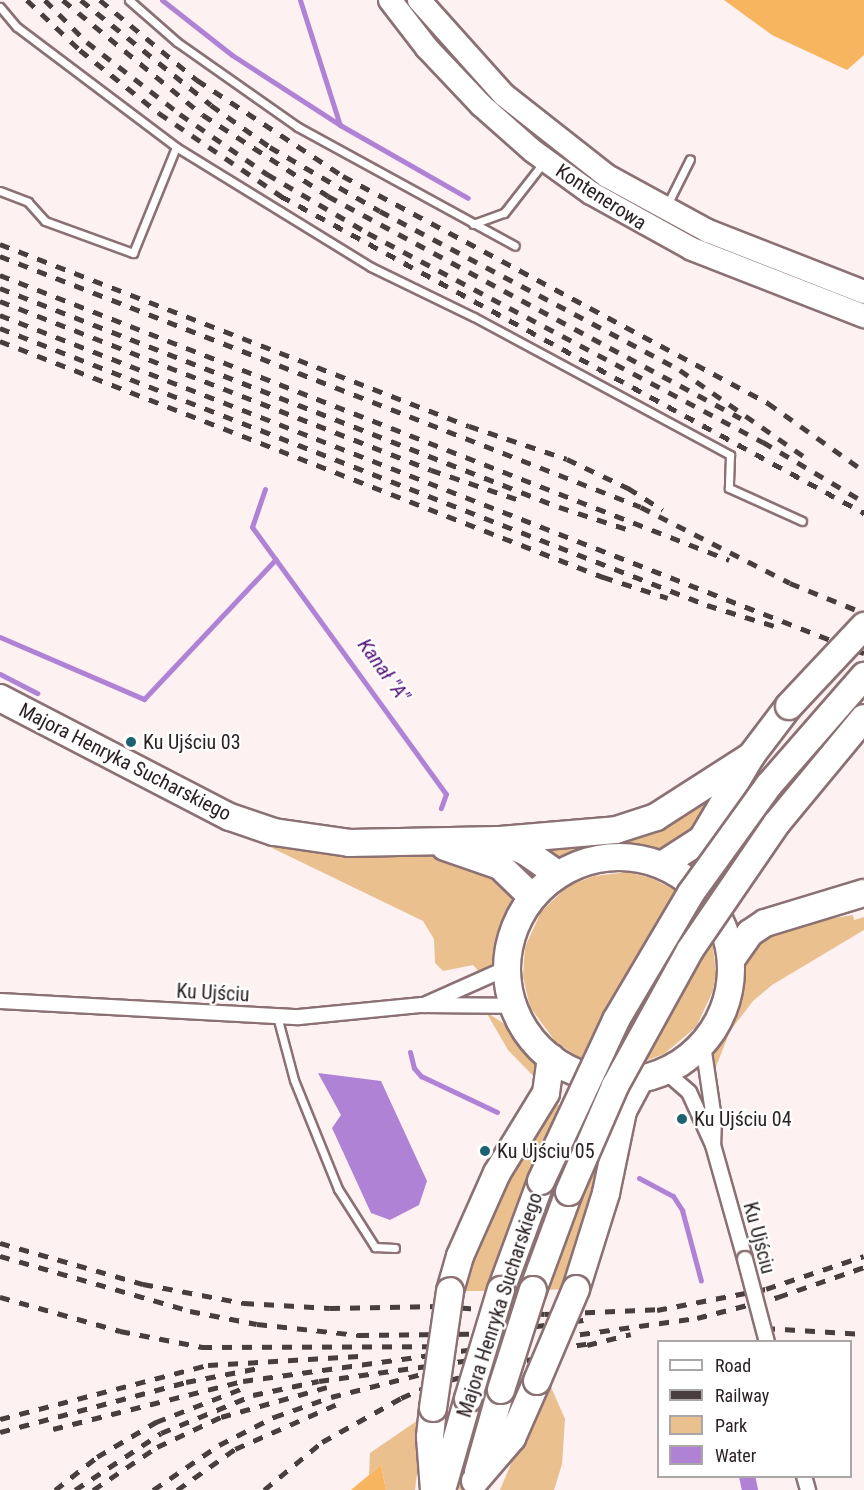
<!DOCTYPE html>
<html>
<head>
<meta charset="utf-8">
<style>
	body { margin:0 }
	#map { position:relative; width:864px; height:1490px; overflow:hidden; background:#fdf1f2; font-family:"Roboto Condensed",sans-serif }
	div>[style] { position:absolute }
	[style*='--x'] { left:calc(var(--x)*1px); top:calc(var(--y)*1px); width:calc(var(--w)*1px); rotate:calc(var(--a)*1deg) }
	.green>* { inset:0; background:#eac08f; transform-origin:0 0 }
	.forest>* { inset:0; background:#f8b55f }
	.water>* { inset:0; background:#b082d6 }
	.stream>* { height:5px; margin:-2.5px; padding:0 2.5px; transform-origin:2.5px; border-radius:2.5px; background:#b082d6 }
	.canal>* { height:16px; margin:-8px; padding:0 8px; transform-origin:8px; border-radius:8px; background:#b082d6 }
	.roads { filter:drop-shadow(2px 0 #8b7174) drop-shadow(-2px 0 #8b7174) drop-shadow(0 2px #8b7174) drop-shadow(0 -2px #8b7174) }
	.lane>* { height:7px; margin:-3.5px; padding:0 3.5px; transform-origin:3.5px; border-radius:3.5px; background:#fff }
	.street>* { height:14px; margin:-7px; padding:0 7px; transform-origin:7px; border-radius:7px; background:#fff }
	.primary>* { height:22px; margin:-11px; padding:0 11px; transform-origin:11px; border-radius:11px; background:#fff }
	.highway>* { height:26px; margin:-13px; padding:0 13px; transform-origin:13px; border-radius:13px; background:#fff }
	.highway>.ring { margin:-13px; padding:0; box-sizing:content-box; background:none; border:26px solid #fff; border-radius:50% }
	.rail>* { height:4.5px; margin-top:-2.25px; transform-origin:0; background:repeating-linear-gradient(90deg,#483d3f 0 10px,transparent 0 20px) }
	.bridges { filter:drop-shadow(2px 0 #8b7174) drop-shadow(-2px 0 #8b7174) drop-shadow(0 2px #8b7174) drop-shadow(0 -2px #8b7174) }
	.street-bridge>* { height:14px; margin:-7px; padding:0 7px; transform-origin:7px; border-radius:7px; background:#fff }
	.highway-bridge>* { height:26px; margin:-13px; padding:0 13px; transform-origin:13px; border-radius:13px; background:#fff }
	.dots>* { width:16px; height:16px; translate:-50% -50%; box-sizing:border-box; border:3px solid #fff; border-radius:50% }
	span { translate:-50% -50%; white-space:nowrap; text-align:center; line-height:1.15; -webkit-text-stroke:4.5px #fff; paint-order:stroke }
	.street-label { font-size:20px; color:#2c2123 }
	.poi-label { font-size:20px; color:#2c2123 }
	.left { translate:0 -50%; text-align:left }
	.water-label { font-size:21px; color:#521277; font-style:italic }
	.legend { position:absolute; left:657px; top:1340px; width:195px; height:138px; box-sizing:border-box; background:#fff; border:2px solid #aba6a7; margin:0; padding:8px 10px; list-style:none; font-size:18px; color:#2c2123 }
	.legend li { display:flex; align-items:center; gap:12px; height:30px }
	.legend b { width:30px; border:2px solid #aba6a7 }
</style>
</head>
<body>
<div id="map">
	<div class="green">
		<i style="clip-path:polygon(724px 781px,701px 824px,666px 849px,605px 847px,558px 858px,530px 845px)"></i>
		<i style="clip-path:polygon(231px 828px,399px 855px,437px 854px,478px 862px,510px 890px,512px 897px,493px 963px,481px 974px,473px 965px,443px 971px,435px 963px,434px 939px,423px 921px)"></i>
		<i style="clip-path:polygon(628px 872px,651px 878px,677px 891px,581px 1059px,555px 1041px,530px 1007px,523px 977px,525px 947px,541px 912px,568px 886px,594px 876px)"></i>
		<i style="clip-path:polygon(853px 915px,854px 920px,864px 917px,864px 930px,772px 985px,753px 1001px,730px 1031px,712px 1077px,712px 1053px,733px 1016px,746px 957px,763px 935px,803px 923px)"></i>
		<i style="clip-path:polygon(712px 939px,716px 973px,713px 991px,696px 1027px,664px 1054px,640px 1063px)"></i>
		<i style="clip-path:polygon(486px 1012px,509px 1027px,537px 1064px,541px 1084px,508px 1050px)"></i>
		<i style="clip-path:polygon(549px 1104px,560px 1105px,488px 1291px,459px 1291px,483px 1221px)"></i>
		<i style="left:583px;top:1111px;width:6px;height:192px;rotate:18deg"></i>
		<i style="clip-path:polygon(611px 1122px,603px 1167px,565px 1289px,546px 1290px)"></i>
		<i style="clip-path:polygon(547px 1378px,565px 1419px,562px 1464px,554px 1490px,500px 1490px)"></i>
		<i style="left:490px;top:1393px;width:101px;height:10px;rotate:106deg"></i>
		<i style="clip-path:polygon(424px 1416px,415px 1490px,386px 1490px,381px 1465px,369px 1475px,370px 1453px)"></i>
	</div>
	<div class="forest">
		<i style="clip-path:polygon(724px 0,864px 0,864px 55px,847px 70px,772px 35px)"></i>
		<i style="clip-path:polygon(381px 1465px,386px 1490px,351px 1490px)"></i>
	</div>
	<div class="water">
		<i style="clip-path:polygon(318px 1073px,381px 1081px,427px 1181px,419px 1205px,390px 1220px,371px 1213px,332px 1128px,341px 1115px)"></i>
	</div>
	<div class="stream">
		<i style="--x:162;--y:0;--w:89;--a:38.2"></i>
		<i style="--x:232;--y:55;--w:129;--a:32.9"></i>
		<i style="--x:340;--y:125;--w:147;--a:29.7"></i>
		<i style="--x:300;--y:0;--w:131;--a:72.3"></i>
		<i style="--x:265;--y:489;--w:40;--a:108.9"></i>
		<i style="--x:252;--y:527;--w:330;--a:54"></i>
		<i style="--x:446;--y:794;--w:15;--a:110"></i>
		<i style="--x:0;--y:637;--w:157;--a:23.3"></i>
		<i style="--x:144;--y:699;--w:192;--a:-46.7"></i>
		<i style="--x:0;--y:674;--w:42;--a:27.2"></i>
		<i style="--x:410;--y:1052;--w:16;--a:76"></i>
		<i style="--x:414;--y:1068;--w:11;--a:49"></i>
		<i style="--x:421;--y:1076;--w:84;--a:25.3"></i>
		<i style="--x:639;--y:1178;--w:38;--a:28"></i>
		<i style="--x:673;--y:1196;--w:17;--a:57"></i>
		<i style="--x:682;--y:1210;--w:73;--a:75"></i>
	</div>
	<div class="canal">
		<i style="--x:747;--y:1476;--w:14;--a:78"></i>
	</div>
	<div class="roads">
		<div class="lane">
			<i style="--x:129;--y:0;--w:64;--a:41.2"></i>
			<i style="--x:177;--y:42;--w:148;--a:35.1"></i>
			<i style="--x:298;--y:127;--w:247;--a:28.7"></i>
			<i style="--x:0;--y:7;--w:26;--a:50"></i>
			<i style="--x:17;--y:27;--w:199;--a:37"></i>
			<i style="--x:176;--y:147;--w:229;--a:31.6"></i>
			<i style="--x:371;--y:267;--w:114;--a:25.9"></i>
			<i style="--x:474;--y:317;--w:291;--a:28.3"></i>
			<i style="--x:730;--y:455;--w:33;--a:92"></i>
			<i style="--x:729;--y:488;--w:80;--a:24.3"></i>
			<i style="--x:0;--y:191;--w:30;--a:21"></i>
			<i style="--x:28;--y:202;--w:25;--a:48"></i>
			<i style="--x:45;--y:221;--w:94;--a:20"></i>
			<i style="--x:133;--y:253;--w:114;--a:-67.9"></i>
			<i style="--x:667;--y:205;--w:51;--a:-63.4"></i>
			<i style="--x:473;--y:224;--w:33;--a:-20"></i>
			<i style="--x:504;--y:213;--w:63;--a:-52"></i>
			<i style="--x:277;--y:1016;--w:66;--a:75.1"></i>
			<i style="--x:294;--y:1080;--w:118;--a:68"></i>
			<i style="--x:338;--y:1189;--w:69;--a:57.5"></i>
			<i style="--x:375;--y:1247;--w:20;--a:3"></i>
		</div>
		<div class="street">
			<i style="--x:0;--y:1001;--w:299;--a:3.1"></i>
			<i style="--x:299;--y:1017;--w:124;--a:-5.6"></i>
			<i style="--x:422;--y:1005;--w:91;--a:0.6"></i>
			<i style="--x:424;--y:1005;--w:91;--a:-24"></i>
			<i style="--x:703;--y:1045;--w:75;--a:81.5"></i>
			<i style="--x:714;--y:1119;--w:26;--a:92"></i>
			<i style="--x:666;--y:1072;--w:30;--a:41"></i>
			<i style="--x:689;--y:1092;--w:58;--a:65.6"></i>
			<i style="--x:713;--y:1145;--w:118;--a:74.3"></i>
			<i style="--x:804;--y:1476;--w:15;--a:74"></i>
		</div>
		<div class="primary">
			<i style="--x:390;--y:0;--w:61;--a:52.4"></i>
			<i style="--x:427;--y:48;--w:79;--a:46.5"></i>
			<i style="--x:481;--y:105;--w:69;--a:41.5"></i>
			<i style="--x:533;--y:151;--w:72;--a:35.9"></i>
			<i style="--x:591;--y:193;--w:115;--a:29"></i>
			<i style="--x:692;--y:249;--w:185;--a:21.3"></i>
			<i style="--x:419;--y:0;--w:127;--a:48.2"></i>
			<i style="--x:504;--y:95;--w:131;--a:38.2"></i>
			<i style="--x:607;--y:176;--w:115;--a:28.6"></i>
			<i style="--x:708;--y:231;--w:168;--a:21.4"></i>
		</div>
		<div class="highway">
			<i style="--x:0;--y:698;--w:259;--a:27.4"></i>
			<i style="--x:230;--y:817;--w:46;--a:18.8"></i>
			<i style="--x:274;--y:832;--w:76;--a:8.3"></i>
			<i style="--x:349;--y:843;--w:151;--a:-1.1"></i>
			<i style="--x:500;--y:840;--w:29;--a:25"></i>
			<i style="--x:526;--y:852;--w:39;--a:35"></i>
			<i style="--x:500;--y:840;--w:116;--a:-4.9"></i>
			<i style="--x:616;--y:830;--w:42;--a:-18"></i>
			<i style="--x:656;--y:817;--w:113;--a:-32.7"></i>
			<i style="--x:445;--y:847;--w:58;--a:19.1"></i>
			<i style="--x:500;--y:866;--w:45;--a:44.1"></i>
			<i class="ring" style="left:507px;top:857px;width:198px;height:198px"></i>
			<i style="--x:662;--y:865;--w:48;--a:-33"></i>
			<i style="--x:702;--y:839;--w:96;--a:-59.4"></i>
			<i style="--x:751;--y:756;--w:63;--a:-52.8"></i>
			<i style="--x:731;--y:960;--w:33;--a:-55"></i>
			<i style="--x:750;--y:933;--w:18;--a:-34"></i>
			<i style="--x:765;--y:923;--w:103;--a:-16.9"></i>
			<i style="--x:576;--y:1289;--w:101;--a:-72.6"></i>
			<i style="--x:606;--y:1193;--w:84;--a:-78.3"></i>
			<i style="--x:623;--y:1111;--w:36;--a:-62"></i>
			<i style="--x:501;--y:1290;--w:116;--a:-69.8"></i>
			<i style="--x:533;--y:1290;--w:104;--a:-69.8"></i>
			<i style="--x:450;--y:1291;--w:36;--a:-74"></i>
			<i style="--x:460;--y:1256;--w:91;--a:-66"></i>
			<i style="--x:497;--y:1173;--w:94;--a:-58.5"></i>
			<i style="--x:546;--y:1093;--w:36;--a:-82"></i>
			<i style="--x:433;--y:1408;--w:29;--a:96"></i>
			<i style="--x:430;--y:1437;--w:53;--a:85.7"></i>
			<i style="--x:478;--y:1472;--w:85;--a:-74.3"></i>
			<i style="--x:475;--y:1481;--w:57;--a:-49.3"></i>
			<i style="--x:512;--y:1438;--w:62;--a:-66.3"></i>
			<i style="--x:442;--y:1490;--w:95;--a:-74.1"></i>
		</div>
	</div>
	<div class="rail">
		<i style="--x:27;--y:0;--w:73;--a:43.3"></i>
		<i style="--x:80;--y:50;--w:101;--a:38.6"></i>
		<i style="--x:159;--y:113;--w:148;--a:34.2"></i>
		<i style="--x:281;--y:196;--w:664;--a:28.53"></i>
		<i style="--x:45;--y:0;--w:59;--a:45"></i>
		<i style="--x:87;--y:42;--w:118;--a:37.7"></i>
		<i style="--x:180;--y:114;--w:106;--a:34.6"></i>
		<i style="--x:267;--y:174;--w:117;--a:30.3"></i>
		<i style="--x:368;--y:233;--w:447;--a:27.9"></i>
		<i style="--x:763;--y:442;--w:117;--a:30.7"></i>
		<i style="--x:63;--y:0;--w:181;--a:39.4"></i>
		<i style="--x:203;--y:115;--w:149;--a:32.9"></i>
		<i style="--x:328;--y:196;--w:469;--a:28.3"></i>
		<i style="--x:81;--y:0;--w:167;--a:38.9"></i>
		<i style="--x:211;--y:105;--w:72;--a:35.4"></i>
		<i style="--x:270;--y:147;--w:127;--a:30.2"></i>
		<i style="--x:380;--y:211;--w:340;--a:27.9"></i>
		<i style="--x:680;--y:370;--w:154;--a:34.9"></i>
		<i style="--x:100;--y:0;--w:126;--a:39.5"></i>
		<i style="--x:197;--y:80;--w:175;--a:33.3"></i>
		<i style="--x:343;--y:176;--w:482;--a:28.1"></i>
		<i style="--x:768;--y:403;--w:118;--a:35.3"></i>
		<i style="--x:0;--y:244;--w:503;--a:21.21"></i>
		<i style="--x:469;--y:426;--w:103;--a:18.6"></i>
		<i style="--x:567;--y:459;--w:68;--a:25.4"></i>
		<i style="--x:628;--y:488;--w:41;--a:32.2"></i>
		<i style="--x:0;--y:256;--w:688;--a:21.38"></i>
		<i style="--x:641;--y:507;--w:167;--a:27"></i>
		<i style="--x:790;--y:583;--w:80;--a:22.1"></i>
		<i style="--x:0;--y:275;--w:783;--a:21.35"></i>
		<i style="--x:0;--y:288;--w:600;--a:21.39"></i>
		<i style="--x:559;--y:507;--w:78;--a:18"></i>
		<i style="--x:0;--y:301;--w:463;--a:21.4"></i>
		<i style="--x:431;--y:470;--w:96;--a:18.8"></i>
		<i style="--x:0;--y:315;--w:928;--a:21.37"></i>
		<i style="--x:0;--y:328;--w:759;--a:21.4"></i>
		<i style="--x:707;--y:605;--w:77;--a:17.3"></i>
		<i style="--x:0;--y:341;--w:648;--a:21.37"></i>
		<i style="--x:603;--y:577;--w:68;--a:17.9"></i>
		<i style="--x:0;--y:1243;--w:149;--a:16"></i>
		<i style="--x:143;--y:1284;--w:103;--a:10.7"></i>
		<i style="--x:244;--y:1303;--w:86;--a:3.3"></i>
		<i style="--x:330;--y:1308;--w:111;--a:-1"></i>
		<i style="--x:441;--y:1306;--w:104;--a:4.4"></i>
		<i style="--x:545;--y:1314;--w:119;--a:-2.4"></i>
		<i style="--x:0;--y:1256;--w:198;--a:16.1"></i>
		<i style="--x:190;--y:1311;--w:68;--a:11"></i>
		<i style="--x:257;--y:1324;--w:103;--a:6.2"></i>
		<i style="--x:359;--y:1335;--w:166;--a:-0.7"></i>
		<i style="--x:0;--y:1297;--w:125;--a:15.8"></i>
		<i style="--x:120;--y:1331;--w:84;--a:11"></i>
		<i style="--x:202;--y:1347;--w:232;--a:-0.2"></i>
		<i style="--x:657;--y:1310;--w:111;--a:-10.9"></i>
		<i style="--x:766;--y:1289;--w:103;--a:-18.6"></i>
		<i style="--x:765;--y:1328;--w:99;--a:3.5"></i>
		<i style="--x:514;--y:1329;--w:70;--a:-7.4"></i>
		<i style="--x:587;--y:1345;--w:45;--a:-14"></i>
		<i style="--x:0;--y:1419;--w:215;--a:-14.6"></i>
		<i style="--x:208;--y:1365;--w:151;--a:-3.4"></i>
		<i style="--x:53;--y:1429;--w:196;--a:-14.2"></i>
		<i style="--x:243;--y:1381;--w:458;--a:-7.9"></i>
		<i style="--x:697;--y:1318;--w:84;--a:-14.5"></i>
		<i style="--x:778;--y:1297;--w:91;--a:-19.2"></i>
		<i style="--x:0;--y:1432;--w:193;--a:-15"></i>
		<i style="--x:186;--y:1382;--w:74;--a:-10.9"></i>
		<i style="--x:55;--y:1490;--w:53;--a:-38.2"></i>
		<i style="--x:97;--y:1457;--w:69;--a:-30.7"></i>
		<i style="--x:156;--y:1422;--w:97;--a:-21.3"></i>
		<i style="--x:75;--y:1490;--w:103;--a:-33.5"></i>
		<i style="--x:161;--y:1433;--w:100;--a:-22.4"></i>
		<i style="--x:253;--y:1395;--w:67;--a:-12"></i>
		<i style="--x:319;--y:1381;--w:278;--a:-7.9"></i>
		<i style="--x:93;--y:1490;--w:77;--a:-33.9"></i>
		<i style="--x:157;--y:1447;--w:71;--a:-25.1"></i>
		<i style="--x:221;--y:1417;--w:110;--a:-15.8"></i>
		<i style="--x:153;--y:1490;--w:80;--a:-34.3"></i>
		<i style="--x:219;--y:1445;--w:62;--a:-27"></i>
		<i style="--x:274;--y:1417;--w:60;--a:-19.3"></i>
		<i style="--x:331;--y:1397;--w:94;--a:-14.2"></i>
		<i style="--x:177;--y:1490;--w:71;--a:-35.3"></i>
		<i style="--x:235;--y:1449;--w:111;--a:-23.8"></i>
		<i style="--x:264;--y:1490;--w:75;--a:-39.6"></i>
		<i style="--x:322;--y:1442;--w:90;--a:-29.1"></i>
		<i style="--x:401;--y:1398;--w:32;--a:-24"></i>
		<i style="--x:430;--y:1385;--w:108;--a:-14.4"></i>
	</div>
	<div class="bridges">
		<div class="street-bridge">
			<i style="--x:745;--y:1259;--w:86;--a:75.2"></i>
		</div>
		<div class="highway-bridge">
			<i style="--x:789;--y:706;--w:110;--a:-46.8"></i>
			<i style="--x:541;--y:1181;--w:178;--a:-65"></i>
			<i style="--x:616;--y:1020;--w:147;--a:-59.4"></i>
			<i style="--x:691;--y:893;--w:133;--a:-54.2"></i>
			<i style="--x:769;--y:785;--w:145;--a:-48.9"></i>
			<i style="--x:569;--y:1192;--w:116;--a:-66.5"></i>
			<i style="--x:615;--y:1086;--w:155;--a:-61.1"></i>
			<i style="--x:690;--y:950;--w:154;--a:-55.6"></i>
			<i style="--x:777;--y:823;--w:136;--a:-50.4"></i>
			<i style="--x:537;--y:1381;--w:100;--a:-67"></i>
			<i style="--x:501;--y:1390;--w:105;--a:-72.3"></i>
			<i style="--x:468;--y:1399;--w:114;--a:-73.2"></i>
			<i style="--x:433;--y:1408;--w:118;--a:-81.7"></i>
		</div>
	</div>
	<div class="dots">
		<i style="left:131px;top:742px;background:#1c6273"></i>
		<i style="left:682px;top:1119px;background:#1c6273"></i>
		<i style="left:485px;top:1151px;background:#1c6273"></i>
	</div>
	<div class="street-label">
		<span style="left:601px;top:197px;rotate:33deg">Kontenerowa</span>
		<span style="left:125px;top:762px;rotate:27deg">Majora Henryka Sucharskiego</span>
		<span style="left:213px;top:993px;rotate:3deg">Ku Ujściu</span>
		<span style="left:759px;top:1238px;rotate:75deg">Ku Ujściu</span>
		<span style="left:500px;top:1305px;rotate:-72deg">Majora Henryka Sucharskiego</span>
	</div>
	<div class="poi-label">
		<span class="left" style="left:143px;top:742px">Ku Ujściu 03</span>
		<span class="left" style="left:694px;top:1119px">Ku Ujściu 04</span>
		<span class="left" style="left:497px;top:1151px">Ku Ujściu 05</span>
	</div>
	<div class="water-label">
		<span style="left:384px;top:670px;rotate:54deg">Kanał "A"</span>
	</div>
	<ul class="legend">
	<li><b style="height:8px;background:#fff"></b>Road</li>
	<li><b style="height:8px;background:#483d3f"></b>Railway</li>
	<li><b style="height:16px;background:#eac08f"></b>Park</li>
	<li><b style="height:16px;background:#b082d6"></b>Water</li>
	</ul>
</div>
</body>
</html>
